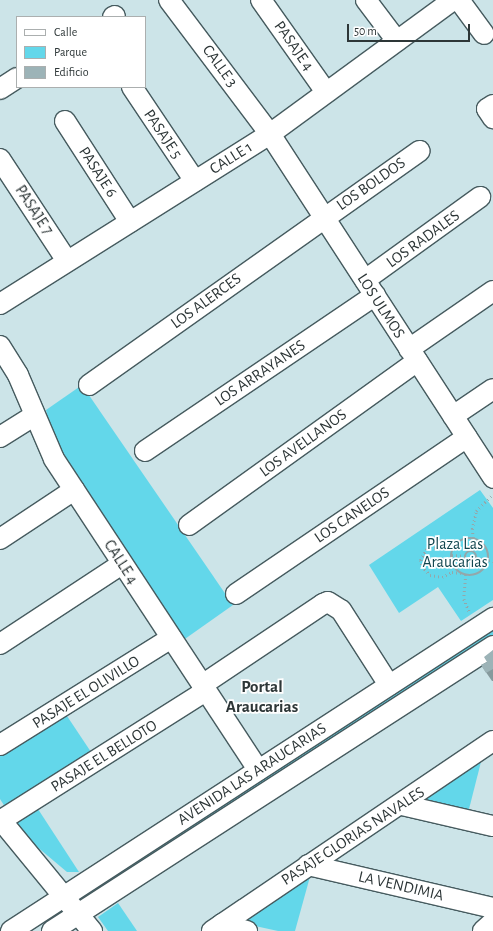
<!DOCTYPE html>
<html>
<head>
<meta charset="utf-8">
<style>
	body { margin:0 }
	#map { position:relative; width:493px; height:931px; overflow:hidden; background:#cce4e8; font-family:"Alegreya Sans",sans-serif }
	div>[style] { position:absolute }
	[style*='--x'] { left:calc(var(--x)*1px); top:calc(var(--y)*1px); width:calc(var(--w)*1px); rotate:calc(var(--a)*1deg) }
	.green>* { inset:0; background:#63d7ea }
	.path>* { height:2.5px; margin-top:-1.25px; transform-origin:0; background:repeating-linear-gradient(90deg,#94a7aa 0 1px,transparent 0 4px) }
	.path>.ring { margin:-1.25px; padding:0; box-sizing:content-box; background:none; border:2.5px solid #94a7aa; border-radius:50% }
	.roads { filter:drop-shadow(1px 0 #465b5f) drop-shadow(-1px 0 #465b5f) drop-shadow(0 1px #465b5f) drop-shadow(0 -1px #465b5f) }
	.street>* { height:20px; margin:-10px; padding:0 10px; transform-origin:10px; border-radius:10px; background:#fff }
	.wall>* { inset:0; background:#869a9d }
	.building>* { inset:0; background:#9cb3b7 }
	span { translate:-50% -50%; white-space:nowrap; text-align:center; line-height:1.15; -webkit-text-stroke:3.5px #fff; paint-order:stroke }
	.street-label { font-size:16px; color:#2d3637 }
	.park-label { font-size:16px; color:#11464f }
	.neighbourhood-label { font-size:17px; color:#2d3637; font-weight:700 }
	.legend { position:absolute; left:16px; top:16px; width:130px; height:72px; box-sizing:border-box; background:#fff; border:1px solid #abafaf; margin:0; padding:5px 7px; list-style:none; font-size:12px; color:#2d3637 }
	.legend li { display:flex; align-items:center; gap:8px; height:20px }
	.legend b { width:20px; border:1px solid #abafaf }
	.scale { position:absolute; left:347px; top:24px; width:123px; height:18px; box-sizing:border-box; border:2px solid #2d3637; border-top:0; padding-left:5px; font-size:12px; line-height:14px; white-space:nowrap; color:#2d3637; -webkit-text-stroke:3px #fff; paint-order:stroke }
</style>
</head>
<body>
<div id="map">
	<div class="green">
		<i style="clip-path:polygon(82px 385px,233px 605px,182px 641px,68px 461px,50px 429px,46px 410px)"></i>
		<i style="clip-path:polygon(480px 490px,493px 508px,493px 600px,461px 621px,438px 587px,399px 613px,369px 565px)"></i>
		<i style="clip-path:polygon(493px 627px,493px 636px,98px 894px,91px 893px,93px 889px)"></i>
		<i style="clip-path:polygon(65px 713px,93px 755px,7px 810px,0 799px,0 756px)"></i>
		<i style="clip-path:polygon(483px 754px,468px 813px,417px 801px)"></i>
		<i style="clip-path:polygon(36px 806px,79px 872px,67px 872px,29px 840px,14px 821px)"></i>
		<i style="clip-path:polygon(311px 873px,295px 931px,278px 931px,236px 922px)"></i>
		<i style="clip-path:polygon(118px 903px,135px 928px,137px 931px,108px 931px,98px 917px)"></i>
	</div>
	<div class="path">
		<i style="--x:473;--y:538;--w:9;--a:-96"></i>
		<i style="--x:472;--y:529;--w:18;--a:-77"></i>
		<i style="--x:476;--y:511;--w:21;--a:-45"></i>
		<i class="ring" style="left:451px;top:538px;width:35.5px;height:35.5px"></i>
		<i style="--x:458;--y:541;--w:17;--a:155"></i>
		<i style="--x:443;--y:548;--w:16;--a:176"></i>
		<i style="--x:427;--y:549;--w:13;--a:119"></i>
		<i style="--x:421;--y:560;--w:6;--a:81"></i>
		<i style="--x:422;--y:566;--w:12;--a:48"></i>
		<i style="--x:430;--y:575;--w:12;--a:9"></i>
		<i style="--x:442;--y:577;--w:11;--a:-27"></i>
		<i style="--x:452;--y:572;--w:9;--a:6"></i>
		<i class="ring" style="left:465px;top:551px;width:9.5px;height:9.5px"></i>
		<i style="--x:452;--y:555;--w:13;--a:4"></i>
		<i style="--x:477;--y:558;--w:16;--a:11"></i>
		<i style="--x:466;--y:575;--w:24;--a:95"></i>
		<i style="--x:464;--y:599;--w:15;--a:67"></i>
	</div>
	<div class="roads">
		<div class="street">
			<i style="--x:169;--y:0;--w:168;--a:53"></i>
			<i style="--x:270;--y:134;--w:410;--a:57"></i>
			<i style="--x:261;--y:0;--w:113;--a:54.8"></i>
			<i style="--x:366;--y:0;--w:51;--a:52.9"></i>
			<i style="--x:459;--y:0;--w:42;--a:53.7"></i>
			<i style="--x:113;--y:17;--w:2;--a:-27"></i>
			<i style="--x:132;--y:87;--w:113;--a:56.2"></i>
			<i style="--x:0;--y:89;--w:20;--a:-33"></i>
			<i style="--x:493;--y:105;--w:7;--a:146"></i>
			<i style="--x:487;--y:109;--w:11;--a:56"></i>
			<i style="--x:65;--y:121;--w:120;--a:57.2"></i>
			<i style="--x:0;--y:159;--w:122;--a:56.7"></i>
			<i style="--x:365;--y:280;--w:142;--a:-35.8"></i>
			<i style="--x:0;--y:304;--w:319;--a:-32.2"></i>
			<i style="--x:270;--y:134;--w:227;--a:-36.2"></i>
			<i style="--x:0;--y:346;--w:34;--a:58"></i>
			<i style="--x:18;--y:375;--w:91;--a:66.8"></i>
			<i style="--x:54;--y:459;--w:372;--a:56.7"></i>
			<i style="--x:409;--y:349;--w:102;--a:-34.6"></i>
			<i style="--x:89;--y:385;--w:405;--a:-35.3"></i>
			<i style="--x:453;--y:416;--w:48;--a:-34"></i>
			<i style="--x:0;--y:437;--w:40;--a:-32"></i>
			<i style="--x:145;--y:451;--w:278;--a:-34.1"></i>
			<i style="--x:189;--y:525;--w:281;--a:-35.7"></i>
			<i style="--x:0;--y:539;--w:89;--a:-33.5"></i>
			<i style="--x:236;--y:594;--w:279;--a:-34.2"></i>
			<i style="--x:0;--y:644;--w:146;--a:-33.3"></i>
			<i style="--x:202;--y:685;--w:146;--a:-33.8"></i>
			<i style="--x:323;--y:604;--w:5;--a:-22"></i>
			<i style="--x:328;--y:602;--w:15;--a:32"></i>
			<i style="--x:341;--y:610;--w:89;--a:57.4"></i>
			<i style="--x:0;--y:745;--w:202;--a:-32"></i>
			<i style="--x:402;--y:805;--w:93;--a:13"></i>
			<i style="--x:0;--y:819;--w:145;--a:50.6"></i>
			<i style="--x:0;--y:821;--w:244;--a:-32.3"></i>
			<i style="--x:308;--y:865;--w:190;--a:13.1"></i>
			<i style="--x:222;--y:924;--w:26;--a:16"></i>
			<i style="--x:11;--y:931;--w:575;--a:-33"></i>
			<i style="--x:52;--y:931;--w:525;--a:-32.87"></i>
			<i style="--x:212;--y:931;--w:339;--a:-34.1"></i>
			<i style="--x:483;--y:931;--w:13;--a:-42"></i>
		</div>
	</div>
	<div class="wall">
		<i style="clip-path:polygon(493px 650px,493px 681px,492px 681px,481px 665px,487px 662px)"></i>
	</div>
	<div class="building">
		<i style="clip-path:polygon(493px 650px,493px 669px,486px 673px,481px 665px,487px 662px,484px 657px)"></i>
	</div>
	<div class="street-label">
		<span style="left:294px;top:46px;rotate:55deg">PASAJE 4</span>
		<span style="left:220px;top:66px;rotate:54deg">CALLE 3</span>
		<span style="left:163px;top:134px;rotate:56deg">PASAJE 5</span>
		<span style="left:231px;top:158px;rotate:-32deg">CALLE 1</span>
		<span style="left:98px;top:172px;rotate:57deg">PASAJE 6</span>
		<span style="left:371px;top:184px;rotate:-35deg">LOS BOLDOS</span>
		<span style="left:34px;top:210px;rotate:57deg">PASAJE 7</span>
		<span style="left:423px;top:239px;rotate:-36deg">LOS RADALES</span>
		<span style="left:206px;top:301px;rotate:-36deg">LOS ALERCES</span>
		<span style="left:381px;top:306px;rotate:57deg">LOS ULMOS</span>
		<span style="left:260px;top:373px;rotate:-34deg">LOS ARRAYANES</span>
		<span style="left:303px;top:443px;rotate:-36deg">LOS AVELLANOS</span>
		<span style="left:352px;top:515px;rotate:-34deg">LOS CANELOS</span>
		<span style="left:121px;top:562px;rotate:57deg">CALLE 4</span>
		<span style="left:86px;top:692px;rotate:-32deg">PASAJE EL OLIVILLO</span>
		<span style="left:104px;top:756px;rotate:-32deg">PASAJE EL BELLOTO</span>
		<span style="left:252px;top:774px;rotate:-33deg">AVENIDA LAS ARAUCARIAS</span>
		<span style="left:353px;top:836px;rotate:-33deg">PASAJE GLORIAS NAVALES</span>
		<span style="left:401px;top:886px;rotate:13deg">LA VENDIMIA</span>
	</div>
	<div class="park-label">
		<span style="left:455px;top:553px">Plaza Las<br>Araucarias</span>
	</div>
	<div class="neighbourhood-label">
		<span style="left:262px;top:697px">Portal<br>Araucarias</span>
	</div>
	<ul class="legend">
	<li><b style="height:5px;background:#fff"></b>Calle</li>
	<li><b style="height:11px;background:#63d7ea"></b>Parque</li>
	<li><b style="height:11px;background:#9cb3b7"></b>Edificio</li>
	</ul>
	<div class="scale">50 m</div>
</div>
</body>
</html>
